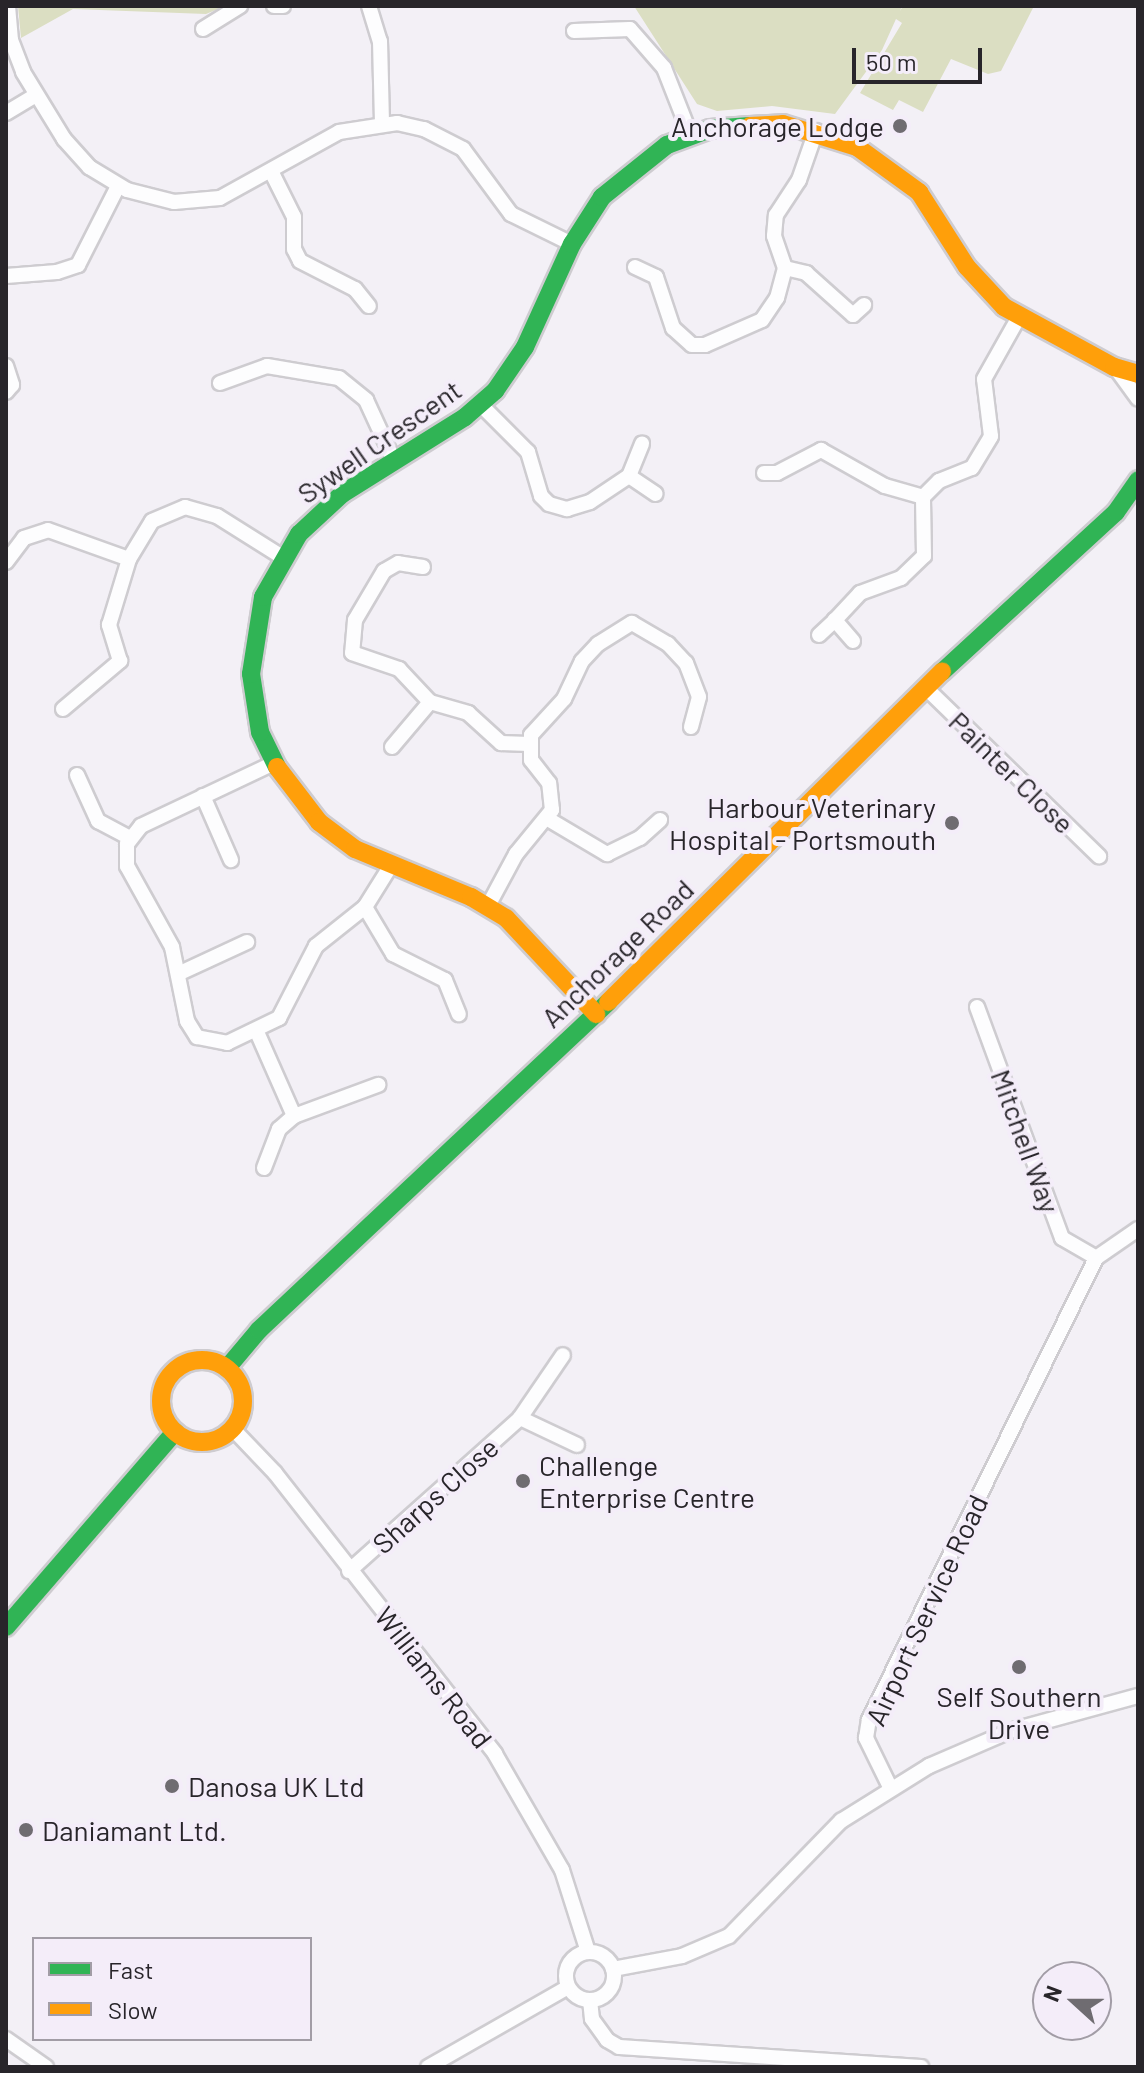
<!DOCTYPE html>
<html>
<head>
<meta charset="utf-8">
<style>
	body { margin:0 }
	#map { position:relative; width:1144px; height:2073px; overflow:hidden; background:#f3f0f6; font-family:Barlow,sans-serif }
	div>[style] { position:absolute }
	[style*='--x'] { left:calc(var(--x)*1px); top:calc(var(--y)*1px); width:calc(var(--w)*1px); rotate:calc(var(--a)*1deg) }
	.green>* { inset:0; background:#dbdec2 }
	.roads { filter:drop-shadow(2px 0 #ceccd0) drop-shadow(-2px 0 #ceccd0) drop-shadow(0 2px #ceccd0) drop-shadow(0 -2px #ceccd0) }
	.street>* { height:14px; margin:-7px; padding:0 7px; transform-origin:7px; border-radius:7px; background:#fdfdfe }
	.street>.ring { margin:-7px; padding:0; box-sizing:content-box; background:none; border:14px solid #fdfdfe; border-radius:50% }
	.fast>* { height:18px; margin:-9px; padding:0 9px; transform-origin:9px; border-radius:9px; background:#30b455 }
	.slow>* { height:18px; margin:-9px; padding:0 9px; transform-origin:9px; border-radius:9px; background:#ff9f0a }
	.slow>.ring { margin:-9px; padding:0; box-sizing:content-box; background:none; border:18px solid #ff9f0a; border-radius:50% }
	.dots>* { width:22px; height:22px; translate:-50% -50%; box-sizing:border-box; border:4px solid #f4edf9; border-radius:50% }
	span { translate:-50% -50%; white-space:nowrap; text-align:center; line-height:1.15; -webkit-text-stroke:8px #f4edf9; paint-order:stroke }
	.poi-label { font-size:28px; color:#28252a }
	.right { translate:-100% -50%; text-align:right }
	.left { translate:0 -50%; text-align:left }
	.street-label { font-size:28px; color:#28252a }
	.frame { position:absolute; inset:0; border:8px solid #28252a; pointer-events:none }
	.legend { position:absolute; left:32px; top:1937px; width:280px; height:104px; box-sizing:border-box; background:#f4edf9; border:2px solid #a29da6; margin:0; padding:10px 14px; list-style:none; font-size:24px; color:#28252a }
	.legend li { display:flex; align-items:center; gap:16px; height:40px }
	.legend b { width:40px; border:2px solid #a29da6 }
	.north { position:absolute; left:1032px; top:1961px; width:80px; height:80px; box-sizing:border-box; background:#f4edf9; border:2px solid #a29da6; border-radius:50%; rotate:291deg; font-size:22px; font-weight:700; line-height:32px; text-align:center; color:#28252a }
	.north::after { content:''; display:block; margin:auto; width:28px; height:36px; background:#6f6c71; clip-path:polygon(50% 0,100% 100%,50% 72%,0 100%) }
	.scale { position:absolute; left:852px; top:48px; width:130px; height:36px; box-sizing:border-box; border:4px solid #28252a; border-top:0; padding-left:10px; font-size:24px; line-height:28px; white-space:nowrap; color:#28252a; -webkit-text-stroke:6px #f4edf9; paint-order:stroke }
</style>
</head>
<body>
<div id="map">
	<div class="green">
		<i style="clip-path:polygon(18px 6px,225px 6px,206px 14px,73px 9px,21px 38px)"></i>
		<i style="clip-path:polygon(634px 6px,902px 6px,900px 11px,903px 6px,1034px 6px,1001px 71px,988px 74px,951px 59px,923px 112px,899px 100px,893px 110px,860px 93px,902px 23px,896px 19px,882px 50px,835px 114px,772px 106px,717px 111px,697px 104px)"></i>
	</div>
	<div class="roads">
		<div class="street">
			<i style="--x:8;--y:6;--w:34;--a:85"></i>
			<i style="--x:11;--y:40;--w:34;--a:69"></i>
			<i style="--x:23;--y:72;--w:79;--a:58.5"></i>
			<i style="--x:64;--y:139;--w:38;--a:48"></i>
			<i style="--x:89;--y:167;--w:44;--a:31.2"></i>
			<i style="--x:127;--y:190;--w:49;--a:14.3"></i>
			<i style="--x:174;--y:202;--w:46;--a:-5"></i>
			<i style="--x:220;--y:198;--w:136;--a:-29"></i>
			<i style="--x:339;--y:132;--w:59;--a:-8.8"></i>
			<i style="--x:397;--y:123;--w:28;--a:13"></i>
			<i style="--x:424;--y:129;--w:44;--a:27.1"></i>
			<i style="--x:463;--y:149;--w:81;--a:53.6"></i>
			<i style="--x:511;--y:214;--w:68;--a:26.2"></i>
			<i style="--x:274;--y:6;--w:9;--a:0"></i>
			<i style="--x:369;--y:6;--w:37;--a:73"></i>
			<i style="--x:380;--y:41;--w:82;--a:88.6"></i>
			<i style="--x:203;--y:29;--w:44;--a:-31.9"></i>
			<i style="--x:574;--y:31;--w:56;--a:-2"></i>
			<i style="--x:630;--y:29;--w:52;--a:48.9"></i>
			<i style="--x:664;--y:68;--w:71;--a:68.5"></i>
			<i style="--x:6;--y:113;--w:35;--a:-31"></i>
			<i style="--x:271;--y:171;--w:51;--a:63.4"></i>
			<i style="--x:294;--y:217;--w:32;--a:90"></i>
			<i style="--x:294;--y:249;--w:13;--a:63"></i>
			<i style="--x:300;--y:261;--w:62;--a:27"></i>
			<i style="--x:355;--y:289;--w:22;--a:51"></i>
			<i style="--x:635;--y:267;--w:23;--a:25"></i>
			<i style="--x:656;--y:277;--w:54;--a:71.6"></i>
			<i style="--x:673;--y:328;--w:25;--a:42"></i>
			<i style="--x:692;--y:345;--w:13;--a:0"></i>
			<i style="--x:705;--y:345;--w:62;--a:-23.7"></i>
			<i style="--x:762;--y:320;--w:27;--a:-56"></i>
			<i style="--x:777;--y:298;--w:31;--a:-75"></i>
			<i style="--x:785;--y:268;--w:34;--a:-109"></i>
			<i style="--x:774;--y:236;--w:21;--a:-85"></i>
			<i style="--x:776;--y:215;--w:42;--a:-56.7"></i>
			<i style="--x:799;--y:180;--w:52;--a:-70.9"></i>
			<i style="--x:785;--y:268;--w:22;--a:13"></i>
			<i style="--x:806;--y:273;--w:63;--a:41.8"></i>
			<i style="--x:853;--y:315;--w:15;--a:-42"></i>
			<i style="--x:6;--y:276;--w:51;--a:-4.5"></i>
			<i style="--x:57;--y:272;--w:22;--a:-18"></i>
			<i style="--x:78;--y:265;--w:89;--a:-63.1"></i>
			<i style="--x:6;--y:366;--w:20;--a:72"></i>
			<i style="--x:12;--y:385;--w:9;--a:131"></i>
			<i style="--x:1115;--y:367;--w:39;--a:54"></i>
			<i style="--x:220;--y:383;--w:50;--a:-19.9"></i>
			<i style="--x:267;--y:366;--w:73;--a:9.5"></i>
			<i style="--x:339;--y:378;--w:35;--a:39"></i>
			<i style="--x:366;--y:400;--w:67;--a:65.3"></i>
			<i style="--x:480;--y:404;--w:68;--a:45"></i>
			<i style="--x:528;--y:452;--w:46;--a:73.5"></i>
			<i style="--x:541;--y:496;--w:11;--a:45"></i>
			<i style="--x:549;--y:504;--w:19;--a:16"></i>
			<i style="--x:567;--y:509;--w:24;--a:-17"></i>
			<i style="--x:590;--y:502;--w:47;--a:-33.7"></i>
			<i style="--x:629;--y:476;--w:32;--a:34"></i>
			<i style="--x:764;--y:473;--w:13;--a:0"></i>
			<i style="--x:777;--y:473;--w:50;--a:-27.6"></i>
			<i style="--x:821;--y:450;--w:73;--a:29.4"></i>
			<i style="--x:885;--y:486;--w:40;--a:16"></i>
			<i style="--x:923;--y:497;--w:23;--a:-45"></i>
			<i style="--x:939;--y:481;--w:35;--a:-22"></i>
			<i style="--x:972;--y:468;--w:37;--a:-59"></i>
			<i style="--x:991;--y:436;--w:57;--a:-97"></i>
			<i style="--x:984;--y:379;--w:71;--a:-60.6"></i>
			<i style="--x:629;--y:476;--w:35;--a:-68"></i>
			<i style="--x:6;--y:562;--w:30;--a:-53"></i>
			<i style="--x:24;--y:538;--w:25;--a:-18"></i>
			<i style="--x:48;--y:530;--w:86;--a:19.7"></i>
			<i style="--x:129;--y:559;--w:44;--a:-58.8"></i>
			<i style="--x:152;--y:521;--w:36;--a:-23"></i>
			<i style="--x:185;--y:507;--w:33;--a:16"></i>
			<i style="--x:217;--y:516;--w:77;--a:32.2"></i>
			<i style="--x:423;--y:567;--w:25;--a:-171"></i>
			<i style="--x:398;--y:563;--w:16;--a:150"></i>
			<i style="--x:384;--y:571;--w:57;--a:120.6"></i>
			<i style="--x:355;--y:620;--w:33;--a:95"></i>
			<i style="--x:352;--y:653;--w:50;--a:18.8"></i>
			<i style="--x:399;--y:669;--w:45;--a:46.8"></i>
			<i style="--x:430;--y:702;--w:40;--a:16"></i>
			<i style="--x:468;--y:713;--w:45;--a:42.3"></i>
			<i style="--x:501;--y:743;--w:28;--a:2"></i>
			<i style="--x:819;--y:635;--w:22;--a:-43"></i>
			<i style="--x:853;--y:641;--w:28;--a:-131"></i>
			<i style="--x:835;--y:620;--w:37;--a:-47"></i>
			<i style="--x:860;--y:593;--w:44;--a:-20.1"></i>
			<i style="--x:901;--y:578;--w:32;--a:-44"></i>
			<i style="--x:924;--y:556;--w:59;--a:-91"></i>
			<i style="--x:925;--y:687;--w:243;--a:44.2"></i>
			<i style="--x:63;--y:709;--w:75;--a:-40.1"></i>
			<i style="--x:120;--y:661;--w:38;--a:-107"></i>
			<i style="--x:109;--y:625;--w:69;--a:-73.1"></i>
			<i style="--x:392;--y:747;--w:59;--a:-49.8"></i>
			<i style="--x:274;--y:763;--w:147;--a:154.7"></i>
			<i style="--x:141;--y:826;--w:23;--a:128"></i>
			<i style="--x:127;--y:844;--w:22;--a:90"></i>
			<i style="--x:127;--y:866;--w:93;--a:60.9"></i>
			<i style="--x:172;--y:947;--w:76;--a:78.5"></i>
			<i style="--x:187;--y:1021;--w:19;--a:58"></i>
			<i style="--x:197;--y:1037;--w:31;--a:11"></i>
			<i style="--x:227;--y:1043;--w:58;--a:-25.7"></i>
			<i style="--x:279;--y:1018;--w:81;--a:-62.8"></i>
			<i style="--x:316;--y:946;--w:63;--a:-38.5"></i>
			<i style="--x:365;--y:907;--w:47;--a:-58"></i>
			<i style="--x:77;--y:775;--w:51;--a:65.5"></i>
			<i style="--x:98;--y:821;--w:36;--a:28"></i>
			<i style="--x:203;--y:796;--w:70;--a:66.4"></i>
			<i style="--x:548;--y:819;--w:69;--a:30.7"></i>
			<i style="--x:607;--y:854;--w:37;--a:-26"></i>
			<i style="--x:640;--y:838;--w:27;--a:-42"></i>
			<i style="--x:488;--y:906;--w:59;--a:-61.7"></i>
			<i style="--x:516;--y:854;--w:57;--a:-50.7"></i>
			<i style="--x:552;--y:810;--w:27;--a:-96"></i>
			<i style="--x:549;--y:783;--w:29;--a:-128"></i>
			<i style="--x:531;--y:760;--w:25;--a:-90"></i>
			<i style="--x:531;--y:735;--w:49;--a:-47.5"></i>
			<i style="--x:564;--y:699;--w:42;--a:-64.7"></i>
			<i style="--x:582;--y:661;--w:23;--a:-47"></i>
			<i style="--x:598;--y:644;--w:40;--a:-32"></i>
			<i style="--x:632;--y:623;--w:42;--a:30.3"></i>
			<i style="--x:668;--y:644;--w:26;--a:47"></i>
			<i style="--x:686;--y:663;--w:36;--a:69"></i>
			<i style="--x:699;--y:697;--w:31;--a:105"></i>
			<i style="--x:365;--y:907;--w:55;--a:59.2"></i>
			<i style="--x:393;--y:954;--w:58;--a:26.6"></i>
			<i style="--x:445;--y:980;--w:37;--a:68"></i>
			<i style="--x:180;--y:973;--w:74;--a:-24.8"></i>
			<i style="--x:977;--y:1007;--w:246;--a:69.8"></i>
			<i style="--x:1062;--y:1238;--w:39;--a:30"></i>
			<i style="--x:257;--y:1032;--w:92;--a:66.2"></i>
			<i style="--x:294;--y:1116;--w:90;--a:-20.3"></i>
			<i style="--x:264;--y:1168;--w:42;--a:-69"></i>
			<i style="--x:279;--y:1129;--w:20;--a:-41"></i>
			<i style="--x:520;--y:1418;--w:63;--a:25.3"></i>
			<i style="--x:233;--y:1429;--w:61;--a:46.3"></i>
			<i style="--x:275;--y:1473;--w:357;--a:51.9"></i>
			<i style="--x:495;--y:1754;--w:134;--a:60"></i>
			<i style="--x:562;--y:1870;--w:86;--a:72.4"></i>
			<i style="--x:349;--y:1571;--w:229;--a:-41.8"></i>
			<i style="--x:520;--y:1418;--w:76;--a:-55.7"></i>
			<i style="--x:890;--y:1787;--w:55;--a:-116.1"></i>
			<i style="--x:866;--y:1738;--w:18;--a:-81"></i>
			<i style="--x:869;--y:1720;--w:515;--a:-63.83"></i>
			<i style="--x:1096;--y:1258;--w:51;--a:-34.6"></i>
			<i class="ring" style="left:566px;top:1952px;width:34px;height:34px"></i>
			<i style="--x:613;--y:1969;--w:70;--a:-10.7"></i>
			<i style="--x:682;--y:1956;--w:51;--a:-23.1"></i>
			<i style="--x:729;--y:1936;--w:161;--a:-45.8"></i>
			<i style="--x:841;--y:1821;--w:104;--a:-32"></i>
			<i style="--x:929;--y:1766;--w:88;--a:-23.4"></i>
			<i style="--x:1010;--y:1731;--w:133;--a:-15.3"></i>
			<i style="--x:590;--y:2000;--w:19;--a:84"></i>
			<i style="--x:592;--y:2019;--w:26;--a:54"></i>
			<i style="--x:607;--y:2040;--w:14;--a:30"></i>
			<i style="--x:619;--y:2047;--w:303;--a:3.8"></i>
			<i style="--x:6;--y:2039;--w:49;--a:35"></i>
			<i style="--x:428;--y:2067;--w:161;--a:-29.7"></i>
		</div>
		<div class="fast">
			<i style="--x:942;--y:672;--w:236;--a:-42.6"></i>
			<i style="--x:1116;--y:512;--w:39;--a:-55"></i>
			<i style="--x:277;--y:767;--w:39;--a:-116"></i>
			<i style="--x:260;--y:732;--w:59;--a:-98.8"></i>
			<i style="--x:251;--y:674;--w:78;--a:-81.1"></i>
			<i style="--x:263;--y:597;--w:73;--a:-60.3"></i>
			<i style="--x:299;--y:534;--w:59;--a:-42.9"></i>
			<i style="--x:342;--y:494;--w:145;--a:-32"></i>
			<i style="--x:465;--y:417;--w:40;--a:-41"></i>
			<i style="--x:495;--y:391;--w:53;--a:-55.7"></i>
			<i style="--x:525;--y:347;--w:113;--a:-65.5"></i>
			<i style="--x:572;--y:244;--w:56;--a:-57.4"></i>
			<i style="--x:602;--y:197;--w:83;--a:-38.7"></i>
			<i style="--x:667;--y:145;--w:46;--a:-20.4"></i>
			<i style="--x:710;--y:129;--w:40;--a:-4.3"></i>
			<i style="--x:227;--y:1368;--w:50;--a:-49.9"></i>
			<i style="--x:259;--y:1330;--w:479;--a:-43.2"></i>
			<i style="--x:6;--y:1627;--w:258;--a:-49.1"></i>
		</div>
		<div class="slow">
			<i style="--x:750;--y:126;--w:33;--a:-3"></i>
			<i style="--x:783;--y:124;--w:77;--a:17.3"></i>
			<i style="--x:857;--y:147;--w:77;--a:36"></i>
			<i style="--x:919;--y:192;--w:89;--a:57.4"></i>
			<i style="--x:967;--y:267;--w:54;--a:47.2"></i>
			<i style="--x:1004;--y:307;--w:125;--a:28.6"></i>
			<i style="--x:1114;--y:367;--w:25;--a:16"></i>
			<i style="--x:277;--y:767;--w:69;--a:52.6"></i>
			<i style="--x:319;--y:822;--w:45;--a:36.9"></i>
			<i style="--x:355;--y:849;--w:126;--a:22.5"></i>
			<i style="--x:471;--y:897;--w:41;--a:31"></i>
			<i style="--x:506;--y:918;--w:132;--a:46.8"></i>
			<i style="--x:608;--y:1002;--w:470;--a:-44.7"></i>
			<i class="ring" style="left:161px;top:1360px;width:64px;height:64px"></i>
		</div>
	</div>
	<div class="dots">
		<i style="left:900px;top:126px;background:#6f6c71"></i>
		<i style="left:952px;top:823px;background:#6f6c71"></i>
		<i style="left:523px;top:1481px;background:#6f6c71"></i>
		<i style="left:1019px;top:1667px;background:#6f6c71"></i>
		<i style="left:172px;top:1786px;background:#6f6c71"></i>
		<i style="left:26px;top:1830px;background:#6f6c71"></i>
	</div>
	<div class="poi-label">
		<span class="right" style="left:884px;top:126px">Anchorage Lodge</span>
		<span class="right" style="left:936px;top:823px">Harbour Veterinary<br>Hospital - Portsmouth</span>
		<span class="left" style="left:539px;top:1481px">Challenge<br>Enterprise Centre</span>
		<span style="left:1019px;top:1712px">Self Southern<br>Drive</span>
		<span class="left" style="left:188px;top:1786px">Danosa UK Ltd</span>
		<span class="left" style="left:42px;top:1830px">Daniamant Ltd.</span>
	</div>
	<div class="street-label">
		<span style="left:379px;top:441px;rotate:-35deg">Sywell Crescent</span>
		<span style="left:1012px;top:772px;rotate:44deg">Painter Close</span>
		<span style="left:617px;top:953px;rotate:-44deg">Anchorage Road</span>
		<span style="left:1026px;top:1141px;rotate:70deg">Mitchell Way</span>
		<span style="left:435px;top:1495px;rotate:-42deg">Sharps Close</span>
		<span style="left:926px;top:1610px;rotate:-65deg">Airport Service Road</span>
		<span style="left:434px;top:1677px;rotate:52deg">Williams Road</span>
	</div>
	<div class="frame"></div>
	<ul class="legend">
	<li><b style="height:10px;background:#30b455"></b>Fast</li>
	<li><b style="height:10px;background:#ff9f0a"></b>Slow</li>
	</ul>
	<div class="north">N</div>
	<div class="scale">50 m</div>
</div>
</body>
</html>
